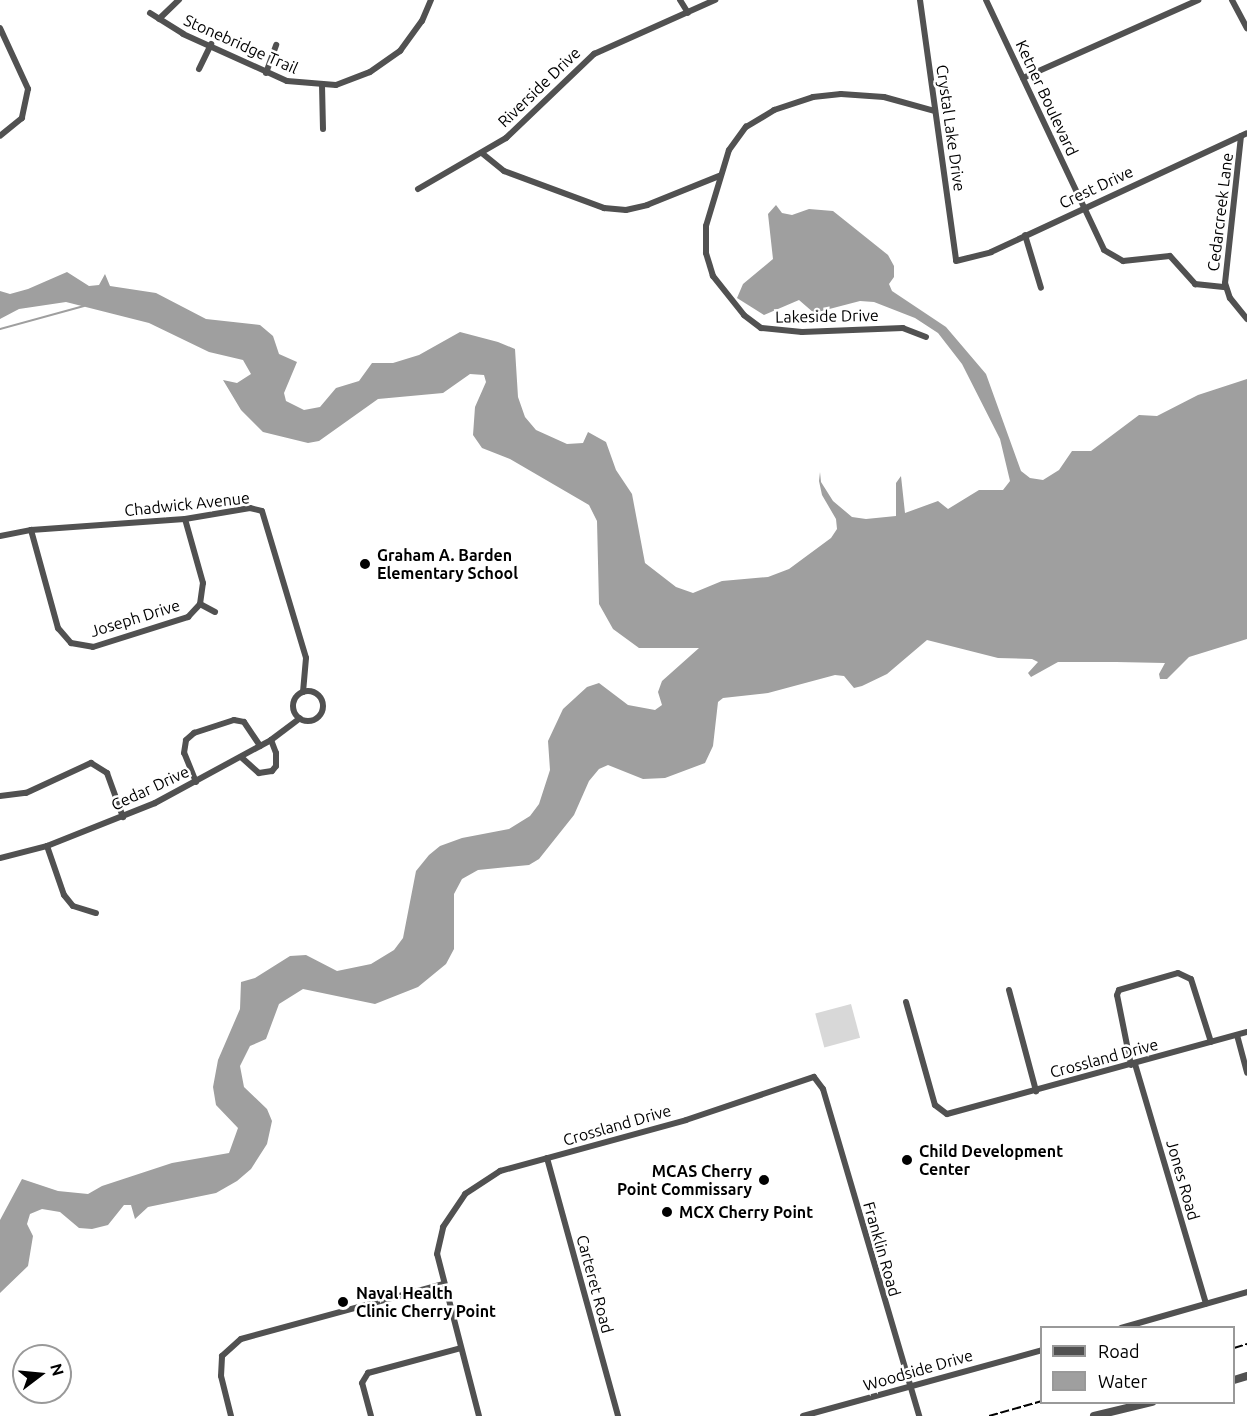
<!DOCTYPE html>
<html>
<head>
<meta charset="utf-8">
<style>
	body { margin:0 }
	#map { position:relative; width:1247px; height:1416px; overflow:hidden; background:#fff; font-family:Ubuntu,sans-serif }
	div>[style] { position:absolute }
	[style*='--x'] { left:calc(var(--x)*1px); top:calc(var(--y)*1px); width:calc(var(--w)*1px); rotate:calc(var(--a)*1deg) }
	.green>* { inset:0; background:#d8d8d8; transform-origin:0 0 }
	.water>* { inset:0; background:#9f9f9f }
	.stream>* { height:2px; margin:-1px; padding:0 1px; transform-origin:1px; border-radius:1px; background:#9f9f9f }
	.minor>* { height:6px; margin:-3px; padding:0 3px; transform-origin:3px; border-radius:3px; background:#515151 }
	.minor>.ring { margin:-3px; padding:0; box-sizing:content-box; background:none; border:6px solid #515151; border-radius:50% }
	.tertiary>* { height:8px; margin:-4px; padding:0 4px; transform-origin:4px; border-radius:4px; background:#515151 }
	.rail>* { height:2px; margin-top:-1px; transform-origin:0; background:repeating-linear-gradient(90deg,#000 0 9px,transparent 0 12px) }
	.dots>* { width:16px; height:16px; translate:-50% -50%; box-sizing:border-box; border:3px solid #fff; border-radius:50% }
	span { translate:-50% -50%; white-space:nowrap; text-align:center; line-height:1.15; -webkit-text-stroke:5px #fff; paint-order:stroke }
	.street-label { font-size:16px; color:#000 }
	.poi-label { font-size:16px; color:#000; font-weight:700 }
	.left { translate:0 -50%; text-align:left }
	.right { translate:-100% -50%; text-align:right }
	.legend { position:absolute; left:1040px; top:1326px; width:195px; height:78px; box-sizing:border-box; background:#fff; border:2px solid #999; margin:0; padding:8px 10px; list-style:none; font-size:18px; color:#000 }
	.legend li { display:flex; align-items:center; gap:12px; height:30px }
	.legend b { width:30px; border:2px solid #999 }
	.north { position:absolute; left:12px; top:1344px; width:60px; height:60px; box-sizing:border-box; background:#fff; border:2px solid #999; border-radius:50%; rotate:74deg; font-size:16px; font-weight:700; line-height:24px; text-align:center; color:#000 }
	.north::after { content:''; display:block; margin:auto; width:21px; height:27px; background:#000; clip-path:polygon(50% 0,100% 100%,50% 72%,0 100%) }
</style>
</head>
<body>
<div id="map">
	<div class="green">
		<i style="left:851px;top:1004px;width:35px;height:37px;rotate:75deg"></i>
	</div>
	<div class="water">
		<i style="clip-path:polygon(776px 205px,782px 213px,792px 215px,809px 209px,833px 211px,888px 255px,894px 266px,894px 277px,889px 284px,892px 291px,946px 327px,986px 374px,1021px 471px,1030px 478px,1043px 480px,1059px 470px,1072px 451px,1091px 451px,1139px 415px,1157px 416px,1198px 395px,1247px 379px,1247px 639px,1189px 657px,1167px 679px,1160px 679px,1159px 674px,1165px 663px,1116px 662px,1058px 662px,1031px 677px,1028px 673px,1038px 662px,1032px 659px,998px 658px,927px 640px,887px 674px,862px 686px,854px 688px,844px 676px,835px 675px,768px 693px,723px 698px,718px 702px,713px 746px,705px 763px,665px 778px,643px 779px,608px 765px,599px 769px,589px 781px,574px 815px,539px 859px,529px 865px,478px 870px,462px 879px,454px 894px,454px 949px,446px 964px,418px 987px,375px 1004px,303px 989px,279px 1004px,266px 1039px,250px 1046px,240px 1066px,244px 1087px,267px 1109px,272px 1121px,267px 1144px,251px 1169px,237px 1181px,216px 1193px,148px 1207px,135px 1219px,131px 1205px,124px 1205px,108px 1225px,92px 1229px,79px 1228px,60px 1212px,42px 1209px,30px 1214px,27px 1224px,33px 1236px,28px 1266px,0 1293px,0 1220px,22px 1179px,58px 1191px,88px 1194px,102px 1186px,172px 1163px,229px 1153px,238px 1128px,216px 1105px,213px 1087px,218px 1060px,240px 1009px,241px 982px,255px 978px,290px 956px,306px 955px,337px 971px,371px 964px,394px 950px,403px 938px,416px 871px,429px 855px,440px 846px,462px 838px,509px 829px,530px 816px,539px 804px,550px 770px,548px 741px,563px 709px,587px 687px,599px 683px,628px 705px,655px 710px,662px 705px,658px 692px,662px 681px,699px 648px,639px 648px,613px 629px,599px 604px,597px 521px,589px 505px,510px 459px,482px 448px,473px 435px,475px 407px,486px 382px,484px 375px,470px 374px,443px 393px,378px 399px,319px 441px,308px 443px,263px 432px,241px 410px,223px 380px,237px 383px,251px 374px,243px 360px,209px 352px,149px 323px,66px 302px,19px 309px,0 319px,0 291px,10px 294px,28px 289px,67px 272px,89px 286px,99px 285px,105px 274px,110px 286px,156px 293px,206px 319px,260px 325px,273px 336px,279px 354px,297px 362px,284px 393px,286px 401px,304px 410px,320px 407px,336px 388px,359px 381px,372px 363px,393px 363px,419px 355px,460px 332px,498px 342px,515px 349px,518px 397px,525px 417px,536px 430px,567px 444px,583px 443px,588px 432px,606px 442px,616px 470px,632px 494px,645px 563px,676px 587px,693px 593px,722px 581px,768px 577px,789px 569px,831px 538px,837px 529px,836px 519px,822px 495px,819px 481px,820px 472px,821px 482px,833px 501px,852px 517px,866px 519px,896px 516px,896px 483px,901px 476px,905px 513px,938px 501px,948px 509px,979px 490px,1003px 490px,1010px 481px,1000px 439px,962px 364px,938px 333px,915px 318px,874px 302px,860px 301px,814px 313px,799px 300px,764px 315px,737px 298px,743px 284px,773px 259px,768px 214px)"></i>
	</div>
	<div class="stream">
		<i style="--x:0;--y:329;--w:87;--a:-15.3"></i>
	</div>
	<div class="minor">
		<i style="--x:680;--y:0;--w:15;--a:58"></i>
		<i style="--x:920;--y:0;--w:263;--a:82.1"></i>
		<i style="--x:956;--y:261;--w:36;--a:-14"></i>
		<i style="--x:991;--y:252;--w:282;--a:-24.9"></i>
		<i style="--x:986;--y:0;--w:276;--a:64.7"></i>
		<i style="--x:1104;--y:250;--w:22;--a:30"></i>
		<i style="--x:1123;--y:261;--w:47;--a:-6.1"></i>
		<i style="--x:1170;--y:256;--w:38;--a:48"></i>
		<i style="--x:1195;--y:284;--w:31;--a:6"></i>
		<i style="--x:1232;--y:0;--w:32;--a:62"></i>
		<i style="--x:150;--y:13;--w:39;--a:32"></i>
		<i style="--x:183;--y:34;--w:114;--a:24.3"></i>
		<i style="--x:287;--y:81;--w:49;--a:4.7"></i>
		<i style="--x:336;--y:85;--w:36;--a:-21"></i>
		<i style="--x:370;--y:72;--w:37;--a:-35"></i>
		<i style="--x:400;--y:51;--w:37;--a:-54"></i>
		<i style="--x:422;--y:21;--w:23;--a:-67"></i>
		<i style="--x:159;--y:19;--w:28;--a:-44"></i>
		<i style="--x:0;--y:28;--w:67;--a:65.3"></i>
		<i style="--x:28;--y:89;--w:30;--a:102"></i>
		<i style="--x:22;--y:118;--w:28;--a:141"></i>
		<i style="--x:199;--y:69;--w:28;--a:-64"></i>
		<i style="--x:266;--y:73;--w:30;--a:-70"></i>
		<i style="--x:1023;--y:78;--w:192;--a:-24"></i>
		<i style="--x:322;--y:85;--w:44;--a:88.7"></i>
		<i style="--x:1241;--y:136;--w:148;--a:96.2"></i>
		<i style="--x:1225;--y:283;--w:16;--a:72"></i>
		<i style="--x:1230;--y:298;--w:27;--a:51"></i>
		<i style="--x:483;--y:154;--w:27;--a:39"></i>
		<i style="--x:504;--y:171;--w:107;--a:20.3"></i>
		<i style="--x:604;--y:208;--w:22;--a:5"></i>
		<i style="--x:626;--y:210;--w:22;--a:-13"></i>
		<i style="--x:647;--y:205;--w:78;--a:-21.9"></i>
		<i style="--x:418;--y:189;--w:102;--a:-30.1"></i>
		<i style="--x:506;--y:138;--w:122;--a:-43.7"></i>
		<i style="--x:594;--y:54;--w:133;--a:-24.1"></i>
		<i style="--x:1025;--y:235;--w:55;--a:73.2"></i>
		<i style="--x:926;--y:337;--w:25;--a:-159"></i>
		<i style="--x:903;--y:328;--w:101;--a:177.7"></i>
		<i style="--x:802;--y:332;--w:41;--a:-174.4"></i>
		<i style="--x:761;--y:328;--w:21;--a:-143"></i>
		<i style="--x:744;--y:315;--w:50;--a:-128.5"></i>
		<i style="--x:713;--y:276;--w:24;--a:-107"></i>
		<i style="--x:706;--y:253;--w:27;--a:-90"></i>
		<i style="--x:706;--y:226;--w:79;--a:-73.2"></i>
		<i style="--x:729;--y:150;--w:29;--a:-54"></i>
		<i style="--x:746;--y:127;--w:33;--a:-31"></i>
		<i style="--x:774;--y:110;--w:41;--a:-18.4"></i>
		<i style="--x:813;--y:97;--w:28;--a:-6"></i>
		<i style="--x:841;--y:94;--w:43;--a:4"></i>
		<i style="--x:884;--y:97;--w:53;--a:15.4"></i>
		<i style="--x:31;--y:530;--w:102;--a:74.6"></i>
		<i style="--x:58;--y:628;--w:20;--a:49"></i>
		<i style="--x:71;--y:643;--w:22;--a:10"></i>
		<i style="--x:93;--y:647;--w:100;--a:-17.5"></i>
		<i style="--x:188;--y:617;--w:18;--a:-47"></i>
		<i style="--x:200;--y:604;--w:21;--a:-82"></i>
		<i style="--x:203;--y:583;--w:66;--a:-105.7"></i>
		<i style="--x:0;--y:536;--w:32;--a:-11"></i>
		<i style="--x:31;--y:530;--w:154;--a:-4.1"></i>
		<i style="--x:185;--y:519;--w:66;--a:-9.6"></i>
		<i style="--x:250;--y:508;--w:12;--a:14"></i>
		<i style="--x:262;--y:511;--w:153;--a:73.3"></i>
		<i style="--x:306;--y:658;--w:34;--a:95"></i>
		<i style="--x:200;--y:604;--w:17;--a:28"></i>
		<i class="ring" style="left:293px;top:691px;width:24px;height:24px"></i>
		<i style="--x:241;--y:757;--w:24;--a:42"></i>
		<i style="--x:259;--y:773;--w:13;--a:-9"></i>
		<i style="--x:272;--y:771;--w:6;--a:-51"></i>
		<i style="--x:276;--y:766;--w:13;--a:-90"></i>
		<i style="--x:276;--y:753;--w:14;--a:-111"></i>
		<i style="--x:196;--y:782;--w:31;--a:-112"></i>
		<i style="--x:184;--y:753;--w:13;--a:-81"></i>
		<i style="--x:186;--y:740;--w:11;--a:-41"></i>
		<i style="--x:194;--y:733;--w:42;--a:-18"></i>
		<i style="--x:234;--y:720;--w:10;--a:11"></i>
		<i style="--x:244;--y:722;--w:29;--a:56"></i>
		<i style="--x:0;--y:796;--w:26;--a:-7"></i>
		<i style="--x:26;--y:793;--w:72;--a:-24.8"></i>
		<i style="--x:91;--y:763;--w:19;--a:32"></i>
		<i style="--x:107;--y:773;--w:47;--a:70"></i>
		<i style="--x:47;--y:846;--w:52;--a:70.9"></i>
		<i style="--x:64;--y:895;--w:14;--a:51"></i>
		<i style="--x:73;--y:906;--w:24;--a:17"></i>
		<i style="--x:0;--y:858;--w:49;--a:-14.3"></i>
		<i style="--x:47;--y:846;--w:116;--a:-21.7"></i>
		<i style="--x:155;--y:803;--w:132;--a:-28.5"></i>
		<i style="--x:271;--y:740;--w:36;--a:-37"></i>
		<i style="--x:1009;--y:990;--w:105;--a:75"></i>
		<i style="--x:906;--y:1002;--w:107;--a:74.3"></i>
		<i style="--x:935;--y:1105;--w:15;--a:37"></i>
		<i style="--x:947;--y:1114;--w:311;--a:-15.3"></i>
		<i style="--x:1237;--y:1035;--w:39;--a:75"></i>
		<i style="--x:1135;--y:1064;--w:250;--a:73.5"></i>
		<i style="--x:1131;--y:1065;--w:71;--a:-101.3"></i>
		<i style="--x:1117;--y:995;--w:5;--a:-68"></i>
		<i style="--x:1119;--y:990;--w:61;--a:-16.1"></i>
		<i style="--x:1178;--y:973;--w:14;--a:25"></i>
		<i style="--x:1191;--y:979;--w:66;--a:72.4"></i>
		<i style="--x:547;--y:1158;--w:268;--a:74.6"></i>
		<i style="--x:1121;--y:1328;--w:131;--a:-15.9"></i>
		<i style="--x:231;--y:1416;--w:41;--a:-104"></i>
		<i style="--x:221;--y:1376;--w:20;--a:-87"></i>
		<i style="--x:222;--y:1356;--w:25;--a:-42"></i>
		<i style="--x:241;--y:1339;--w:209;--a:-15.2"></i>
		<i style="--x:371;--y:1416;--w:34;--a:-105"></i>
		<i style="--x:362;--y:1383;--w:12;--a:-59"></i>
		<i style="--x:368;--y:1373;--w:96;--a:-15"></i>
		<i style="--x:479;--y:1416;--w:167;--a:-104.5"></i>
		<i style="--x:437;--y:1254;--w:28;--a:-77"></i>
		<i style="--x:443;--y:1227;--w:40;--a:-56"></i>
		<i style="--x:465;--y:1194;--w:42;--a:-33.3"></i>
		<i style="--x:500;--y:1171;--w:193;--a:-15.3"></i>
		<i style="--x:686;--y:1120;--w:135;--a:-18.6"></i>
		<i style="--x:814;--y:1077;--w:15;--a:53"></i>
		<i style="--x:823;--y:1089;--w:341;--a:73.6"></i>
		<i style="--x:803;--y:1416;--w:248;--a:-15.4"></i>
	</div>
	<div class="tertiary">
		<i style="--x:1234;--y:1380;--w:14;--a:-17"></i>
		<i style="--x:1094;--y:1416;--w:60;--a:-13.6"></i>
	</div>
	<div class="rail">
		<i style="--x:1234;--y:1348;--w:14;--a:-17"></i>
		<i style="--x:989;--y:1416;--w:55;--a:-15.8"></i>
	</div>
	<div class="dots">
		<i style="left:365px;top:564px;background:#000"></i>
		<i style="left:907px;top:1160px;background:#000"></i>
		<i style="left:764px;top:1180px;background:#000"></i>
		<i style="left:667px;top:1212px;background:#000"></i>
		<i style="left:343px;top:1302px;background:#000"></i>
	</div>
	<div class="street-label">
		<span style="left:241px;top:44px;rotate:24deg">Stonebridge Trail</span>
		<span style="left:539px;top:87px;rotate:-44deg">Riverside Drive</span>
		<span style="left:1047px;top:98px;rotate:65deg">Ketner Boulevard</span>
		<span style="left:951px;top:128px;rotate:82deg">Crystal Lake Drive</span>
		<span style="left:1096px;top:187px;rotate:-25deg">Crest Drive</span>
		<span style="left:1220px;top:212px;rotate:-83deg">Cedarcreek Lane</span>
		<span style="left:827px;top:316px;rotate:-1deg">Lakeside Drive</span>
		<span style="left:187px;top:504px;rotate:-6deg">Chadwick Avenue</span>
		<span style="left:135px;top:618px;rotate:-17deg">Joseph Drive</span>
		<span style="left:150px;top:788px;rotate:-25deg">Cedar Drive</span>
		<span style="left:1104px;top:1058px;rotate:-15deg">Crossland Drive</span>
		<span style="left:617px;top:1125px;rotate:-16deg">Crossland Drive</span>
		<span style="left:1183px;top:1180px;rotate:74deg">Jones Road</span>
		<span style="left:882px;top:1249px;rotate:74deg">Franklin Road</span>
		<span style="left:595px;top:1284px;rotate:75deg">Carteret Road</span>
		<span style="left:918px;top:1370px;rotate:-16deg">Woodside Drive</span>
	</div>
	<div class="poi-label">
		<span class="left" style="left:377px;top:564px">Graham A. Barden<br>Elementary School</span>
		<span class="left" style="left:919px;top:1160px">Child Development<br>Center</span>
		<span class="right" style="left:752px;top:1180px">MCAS Cherry<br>Point Commissary</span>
		<span class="left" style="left:679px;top:1212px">MCX Cherry Point</span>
		<span class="left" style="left:356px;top:1302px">Naval Health<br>Clinic Cherry Point</span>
	</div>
	<ul class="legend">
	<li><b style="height:8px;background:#515151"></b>Road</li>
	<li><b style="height:16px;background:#9f9f9f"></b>Water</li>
	</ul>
	<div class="north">N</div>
</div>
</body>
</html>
